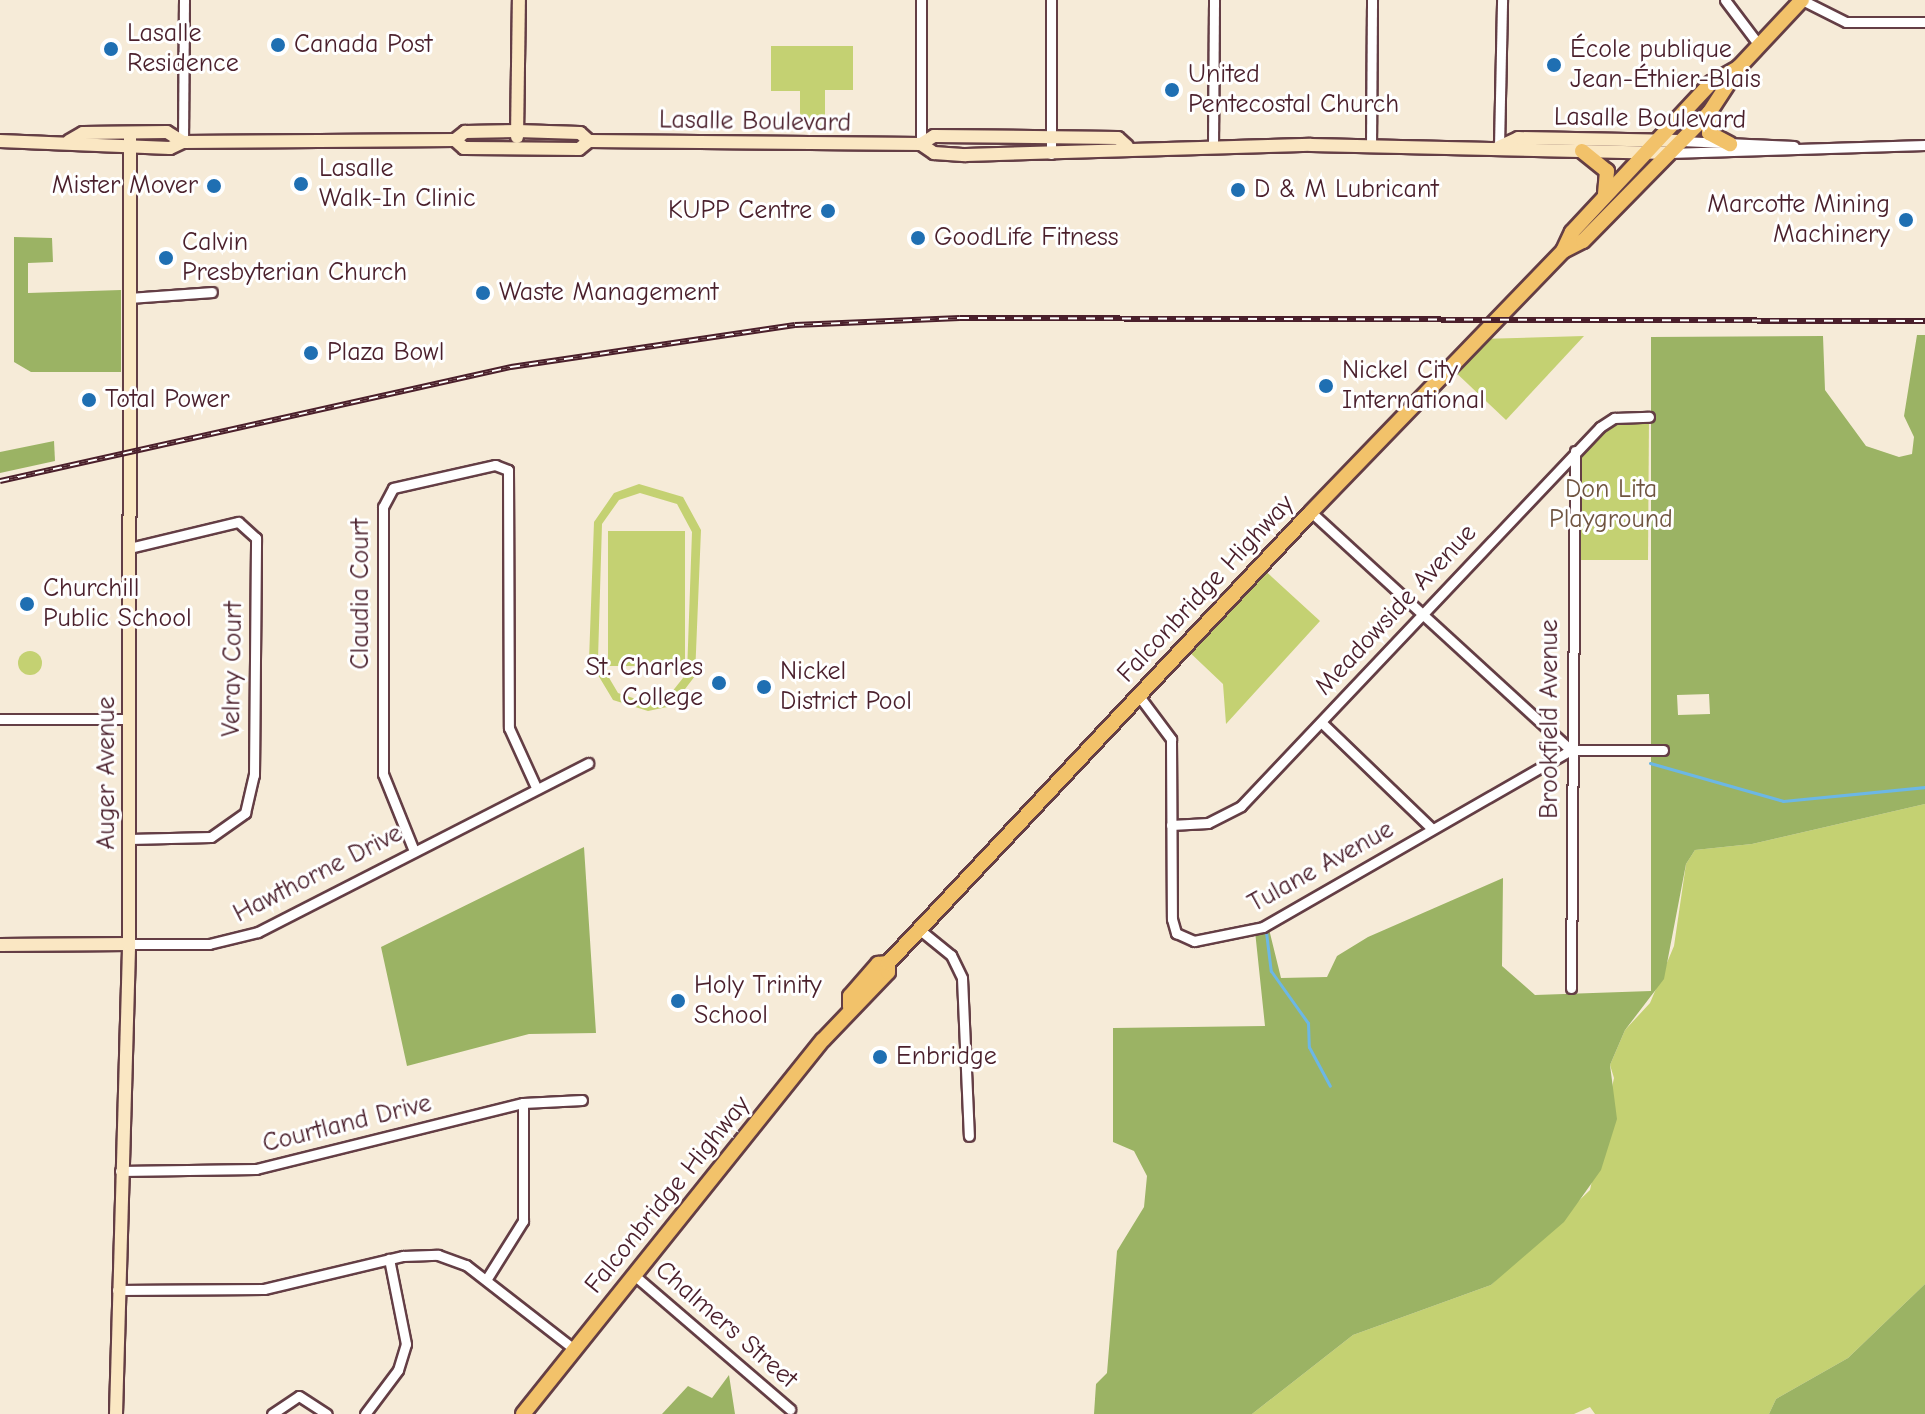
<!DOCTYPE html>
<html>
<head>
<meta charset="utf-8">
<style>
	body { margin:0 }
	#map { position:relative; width:1925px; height:1414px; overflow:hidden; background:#f6ebd8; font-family:"Comic Neue",sans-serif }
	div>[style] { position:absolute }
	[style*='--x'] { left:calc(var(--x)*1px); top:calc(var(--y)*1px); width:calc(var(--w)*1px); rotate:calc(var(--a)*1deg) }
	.green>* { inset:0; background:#c4d172; transform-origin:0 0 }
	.round { border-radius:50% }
	.forest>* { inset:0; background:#9bb364 }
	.stream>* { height:3px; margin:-1.5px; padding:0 1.5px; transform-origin:1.5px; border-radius:1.5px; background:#6cb7e5 }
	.roads { filter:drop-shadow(2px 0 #643e45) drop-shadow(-2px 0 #643e45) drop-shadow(0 2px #643e45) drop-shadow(0 -2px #643e45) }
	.street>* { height:9px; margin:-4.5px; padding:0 4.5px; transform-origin:4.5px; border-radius:4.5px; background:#fff }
	.secondary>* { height:12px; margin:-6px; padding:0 6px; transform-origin:6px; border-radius:6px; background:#fae7c3 }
	.primary>* { height:14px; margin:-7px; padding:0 7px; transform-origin:7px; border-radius:7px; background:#f2c26a }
	.rail>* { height:6px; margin-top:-3px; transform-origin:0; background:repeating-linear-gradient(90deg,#fff 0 9px,#4a1f2b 0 18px); box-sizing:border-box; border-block:2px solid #4a1f2b }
	.dots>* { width:22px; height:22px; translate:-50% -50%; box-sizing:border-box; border:4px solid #fff; border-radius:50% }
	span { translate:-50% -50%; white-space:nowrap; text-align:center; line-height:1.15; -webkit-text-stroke:6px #fff; paint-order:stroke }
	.poi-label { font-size:26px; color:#4a1f2b }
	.left { translate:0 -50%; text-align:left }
	.right { translate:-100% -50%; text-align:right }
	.street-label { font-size:26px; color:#4a1f2b }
	.park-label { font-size:26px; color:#6f5440 }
</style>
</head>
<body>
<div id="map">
	<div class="green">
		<i style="clip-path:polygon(771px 46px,853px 46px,853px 90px,825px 90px,825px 128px,800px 128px,800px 91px,771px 91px)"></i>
		<i style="clip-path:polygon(1584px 336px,1506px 420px,1451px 368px,1479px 339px)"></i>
		<i style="clip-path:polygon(1649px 416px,1648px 560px,1573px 560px,1575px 450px,1606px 421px)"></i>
		<i style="clip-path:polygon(evenodd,639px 484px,683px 497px,701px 530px,695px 676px,672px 706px,648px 711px,613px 700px,589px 660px,594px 522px,614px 493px,639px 484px,640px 493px,677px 504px,692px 532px,687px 673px,667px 698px,648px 703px,618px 693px,598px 659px,602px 524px,619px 500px,640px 493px)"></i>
		<i style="left:685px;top:531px;width:135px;height:77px;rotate:90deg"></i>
		<i style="clip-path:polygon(1260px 566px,1320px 621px,1226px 724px,1223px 684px,1184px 647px)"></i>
		<i class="round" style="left:18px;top:651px;width:24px;height:24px"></i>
		<i style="clip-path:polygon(1925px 804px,1925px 1284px,1848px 1358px,1776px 1399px,1769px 1414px,1595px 1414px,1590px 1407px,1574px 1414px,1252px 1414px,1353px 1335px,1491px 1285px,1590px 1190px,1614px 1078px,1610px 1065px,1625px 1030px,1650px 1003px,1674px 946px,1686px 864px,1695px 850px,1752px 844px)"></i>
	</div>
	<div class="forest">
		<i style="clip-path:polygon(14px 237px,52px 238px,53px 262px,28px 263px,28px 293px,121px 290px,121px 372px,31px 372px,14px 362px)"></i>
		<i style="clip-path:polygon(evenodd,1917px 335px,1925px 335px,1925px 804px,1752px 844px,1695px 850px,1686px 864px,1664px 979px,1625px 1030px,1610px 1065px,1617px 1119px,1601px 1170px,1564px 1222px,1491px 1285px,1353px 1335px,1252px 1414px,1094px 1414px,1096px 1384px,1107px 1373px,1117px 1251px,1144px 1207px,1147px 1176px,1134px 1151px,1113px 1142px,1113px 1028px,1265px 1026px,1255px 931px,1268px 925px,1281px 978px,1327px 977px,1337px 956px,1368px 937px,1503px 878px,1502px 966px,1535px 995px,1651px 991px,1651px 337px,1823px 336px,1825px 390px,1866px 446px,1899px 457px,1912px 454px,1914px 437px,1904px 416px,1917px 335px,1709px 694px,1710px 714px,1678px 715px,1677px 695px,1709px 694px)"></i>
		<i style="clip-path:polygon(54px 441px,55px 461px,0 473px,0 452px)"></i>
		<i style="clip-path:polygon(584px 847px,596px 1033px,529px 1034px,407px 1066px,381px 947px)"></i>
		<i style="clip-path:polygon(1925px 1284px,1925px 1414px,1769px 1414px,1776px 1399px,1848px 1358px)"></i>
		<i style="clip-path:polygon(729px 1375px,735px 1414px,662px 1414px,688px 1386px,712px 1398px)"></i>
	</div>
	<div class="stream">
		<i style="--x:1650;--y:763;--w:138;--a:15.9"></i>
		<i style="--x:1783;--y:801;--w:143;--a:-5.6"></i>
		<i style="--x:1266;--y:932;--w:39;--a:83"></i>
		<i style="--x:1271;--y:971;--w:64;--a:54.6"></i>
		<i style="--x:1308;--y:1023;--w:24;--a:88"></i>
		<i style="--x:1309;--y:1047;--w:44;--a:61.7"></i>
	</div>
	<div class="roads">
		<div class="street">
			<i style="--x:1725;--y:0;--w:56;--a:52.9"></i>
			<i style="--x:1802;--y:0;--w:49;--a:26.6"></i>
			<i style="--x:1846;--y:22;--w:79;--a:0"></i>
			<i style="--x:1681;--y:141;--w:113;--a:2.5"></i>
			<i style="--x:183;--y:142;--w:142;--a:-89.6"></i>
			<i style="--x:921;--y:144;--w:144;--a:-90"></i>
			<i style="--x:1213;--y:146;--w:146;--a:-89.6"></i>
			<i style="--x:1371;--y:147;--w:147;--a:-89.6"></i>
			<i style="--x:1499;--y:147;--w:147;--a:-88.8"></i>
			<i style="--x:1669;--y:153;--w:256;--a:-1.8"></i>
			<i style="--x:1051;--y:154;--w:154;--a:-90"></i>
			<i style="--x:130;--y:298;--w:82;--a:-4.2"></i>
			<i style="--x:1311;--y:512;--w:352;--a:42.5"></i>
			<i style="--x:1571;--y:750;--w:92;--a:0"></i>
			<i style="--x:1139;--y:696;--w:54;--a:53.3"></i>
			<i style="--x:1171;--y:739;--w:180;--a:89.7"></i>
			<i style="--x:1172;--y:919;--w:15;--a:74"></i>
			<i style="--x:1176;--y:933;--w:20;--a:24"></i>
			<i style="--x:1194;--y:941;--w:70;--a:-11.5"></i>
			<i style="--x:1263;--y:927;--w:355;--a:-29.9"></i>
			<i style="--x:0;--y:719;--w:129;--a:0"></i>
			<i style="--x:1321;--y:722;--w:154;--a:43.9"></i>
			<i style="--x:1171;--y:825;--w:37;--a:-3"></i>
			<i style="--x:1208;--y:823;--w:37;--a:-27"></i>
			<i style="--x:1241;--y:806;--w:522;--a:-46.55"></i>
			<i style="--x:1600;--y:427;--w:17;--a:-33"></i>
			<i style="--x:1614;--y:418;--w:35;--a:-2"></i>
			<i style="--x:129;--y:839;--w:82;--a:-1.4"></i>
			<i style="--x:211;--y:837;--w:42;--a:-35.2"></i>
			<i style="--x:245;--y:813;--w:39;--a:-77"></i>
			<i style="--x:254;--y:775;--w:237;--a:-89.5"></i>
			<i style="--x:256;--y:538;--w:24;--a:-138"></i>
			<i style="--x:238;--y:522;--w:111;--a:166.5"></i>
			<i style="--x:414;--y:851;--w:83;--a:-111.9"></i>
			<i style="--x:383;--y:774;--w:267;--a:-90"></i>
			<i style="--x:383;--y:507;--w:21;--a:-62"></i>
			<i style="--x:393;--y:488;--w:105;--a:-12.7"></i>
			<i style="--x:495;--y:465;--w:14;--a:21"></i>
			<i style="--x:508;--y:470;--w:258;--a:89.8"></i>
			<i style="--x:509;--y:728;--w:63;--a:65.5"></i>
			<i style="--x:920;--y:930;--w:40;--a:39"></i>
			<i style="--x:951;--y:955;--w:25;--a:64"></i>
			<i style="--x:962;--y:978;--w:158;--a:87.5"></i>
			<i style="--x:129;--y:944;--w:80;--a:0"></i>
			<i style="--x:209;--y:944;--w:50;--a:-13.8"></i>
			<i style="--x:258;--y:932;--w:371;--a:-27.1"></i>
			<i style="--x:1571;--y:988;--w:537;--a:-89.57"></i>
			<i style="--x:120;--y:1171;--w:136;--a:-0.8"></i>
			<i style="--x:256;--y:1169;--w:275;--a:-13.9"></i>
			<i style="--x:523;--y:1103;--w:59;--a:-2.9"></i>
			<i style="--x:634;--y:1275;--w:206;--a:40.7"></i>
			<i style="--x:486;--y:1280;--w:70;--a:-57.9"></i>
			<i style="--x:523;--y:1221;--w:118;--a:-90"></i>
			<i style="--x:117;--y:1290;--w:147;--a:-0.4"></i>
			<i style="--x:264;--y:1289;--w:143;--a:-13.4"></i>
			<i style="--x:403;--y:1256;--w:35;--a:-2"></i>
			<i style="--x:438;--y:1255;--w:30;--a:20"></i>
			<i style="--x:466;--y:1265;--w:138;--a:37.9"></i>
			<i style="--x:272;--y:1414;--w:32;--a:-34"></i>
			<i style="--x:299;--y:1396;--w:33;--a:33"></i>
			<i style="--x:365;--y:1414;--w:55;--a:-53.1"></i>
			<i style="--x:398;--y:1370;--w:27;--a:-73"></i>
			<i style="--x:406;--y:1344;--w:87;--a:-101.3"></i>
		</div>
		<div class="secondary">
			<i style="--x:517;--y:137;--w:137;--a:-89.2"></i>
			<i style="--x:455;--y:140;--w:12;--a:42"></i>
			<i style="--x:464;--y:148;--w:115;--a:0.5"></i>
			<i style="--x:579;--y:149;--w:13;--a:-39"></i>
			<i style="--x:589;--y:141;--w:332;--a:0.5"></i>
			<i style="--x:921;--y:144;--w:15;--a:-32"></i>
			<i style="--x:934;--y:136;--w:184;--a:0.6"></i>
			<i style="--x:1118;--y:138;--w:12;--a:42"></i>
			<i style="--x:0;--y:141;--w:170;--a:2.4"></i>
			<i style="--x:170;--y:148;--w:14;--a:-25"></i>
			<i style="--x:183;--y:142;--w:272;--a:-0.4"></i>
			<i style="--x:455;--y:140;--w:13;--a:-39"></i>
			<i style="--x:465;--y:132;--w:52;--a:-1.1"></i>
			<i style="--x:517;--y:131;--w:63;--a:1.8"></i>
			<i style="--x:580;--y:133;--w:12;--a:42"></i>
			<i style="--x:69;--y:141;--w:16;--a:-30"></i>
			<i style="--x:83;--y:133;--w:84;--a:-0.7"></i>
			<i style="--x:167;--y:132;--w:19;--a:32"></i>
			<i style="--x:921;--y:144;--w:16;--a:35"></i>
			<i style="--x:934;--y:153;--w:32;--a:4"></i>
			<i style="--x:966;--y:155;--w:345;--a:-1.7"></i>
			<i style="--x:1311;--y:145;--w:357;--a:1.3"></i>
			<i style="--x:1499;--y:147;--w:21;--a:-25"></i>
			<i style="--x:1518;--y:138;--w:162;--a:1.1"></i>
			<i style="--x:0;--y:945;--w:129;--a:-0.4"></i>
			<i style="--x:116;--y:1414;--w:470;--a:-88.4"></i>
			<i style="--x:129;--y:944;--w:811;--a:-89.93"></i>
		</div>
		<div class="primary">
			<i style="--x:1709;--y:113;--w:20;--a:90"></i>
			<i style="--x:1709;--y:133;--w:24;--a:28"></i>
			<i style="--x:1582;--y:151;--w:32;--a:39"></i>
			<i style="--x:1607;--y:171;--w:25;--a:95"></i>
			<i style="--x:1563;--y:251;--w:21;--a:-65"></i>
			<i style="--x:1572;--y:232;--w:204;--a:-47"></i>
			<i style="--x:1711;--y:83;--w:31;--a:-29"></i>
			<i style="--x:850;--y:1007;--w:11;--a:-90"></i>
			<i style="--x:850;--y:996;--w:43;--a:-48.8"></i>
			<i style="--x:878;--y:964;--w:10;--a:-6"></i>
			<i style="--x:523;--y:1414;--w:479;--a:-51.3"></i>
			<i style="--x:823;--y:1040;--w:94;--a:-46.3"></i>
			<i style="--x:888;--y:972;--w:9;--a:-90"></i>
			<i style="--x:888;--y:963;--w:618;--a:-46.83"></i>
			<i style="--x:1311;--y:512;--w:363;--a:-46"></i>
			<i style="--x:1563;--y:251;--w:22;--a:-27"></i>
			<i style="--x:1583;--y:241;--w:180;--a:-45.5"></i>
			<i style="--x:1709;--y:113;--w:55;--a:-56.9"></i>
			<i style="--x:1739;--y:67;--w:92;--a:-46.8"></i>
		</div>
	</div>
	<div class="rail">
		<i style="--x:0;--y:481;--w:524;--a:-12.58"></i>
		<i style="--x:511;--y:367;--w:287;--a:-8.4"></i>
		<i style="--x:795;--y:325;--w:165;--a:-2.4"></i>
		<i style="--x:960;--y:318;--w:965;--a:0.18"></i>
	</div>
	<div class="dots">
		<i style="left:278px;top:45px;background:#1f6fb2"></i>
		<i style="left:111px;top:49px;background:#1f6fb2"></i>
		<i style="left:1554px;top:65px;background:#1f6fb2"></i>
		<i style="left:1172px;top:90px;background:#1f6fb2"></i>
		<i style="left:301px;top:184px;background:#1f6fb2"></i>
		<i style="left:214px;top:186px;background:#1f6fb2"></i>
		<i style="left:1238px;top:190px;background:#1f6fb2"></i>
		<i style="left:828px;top:211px;background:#1f6fb2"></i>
		<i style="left:1906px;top:220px;background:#1f6fb2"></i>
		<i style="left:918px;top:238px;background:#1f6fb2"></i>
		<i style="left:166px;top:258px;background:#1f6fb2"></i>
		<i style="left:483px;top:293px;background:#1f6fb2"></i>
		<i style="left:311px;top:353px;background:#1f6fb2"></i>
		<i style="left:1326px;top:386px;background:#1f6fb2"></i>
		<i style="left:89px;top:400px;background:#1f6fb2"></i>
		<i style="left:27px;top:604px;background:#1f6fb2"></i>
		<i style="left:719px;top:683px;background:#1f6fb2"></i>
		<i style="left:764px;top:687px;background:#1f6fb2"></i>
		<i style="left:678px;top:1001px;background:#1f6fb2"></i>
		<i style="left:880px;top:1057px;background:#1f6fb2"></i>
	</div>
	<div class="poi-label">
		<span class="left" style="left:127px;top:49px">Lasalle<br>Residence</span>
		<span class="left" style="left:294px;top:45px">Canada Post</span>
		<span class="left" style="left:1570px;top:65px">École publique<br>Jean-Éthier-Blais</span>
		<span class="left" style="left:1188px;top:90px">United<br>Pentecostal Church</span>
		<span class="left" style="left:319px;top:184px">Lasalle<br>Walk-In Clinic</span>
		<span class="right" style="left:198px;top:186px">Mister Mover</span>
		<span class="left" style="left:1254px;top:190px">D &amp; M Lubricant</span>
		<span class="right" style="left:1890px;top:220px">Marcotte Mining<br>Machinery</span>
		<span class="right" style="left:812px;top:211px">KUPP Centre</span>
		<span class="left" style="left:934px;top:238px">GoodLife Fitness</span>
		<span class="left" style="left:182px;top:258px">Calvin<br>Presbyterian Church</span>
		<span class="left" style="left:499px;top:293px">Waste Management</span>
		<span class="left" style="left:327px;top:353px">Plaza Bowl</span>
		<span class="left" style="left:1342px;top:386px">Nickel City<br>International</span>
		<span class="left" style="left:105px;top:400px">Total Power</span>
		<span class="left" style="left:43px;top:604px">Churchill<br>Public School</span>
		<span class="right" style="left:703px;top:683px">St. Charles<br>College</span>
		<span class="left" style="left:780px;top:687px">Nickel<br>District Pool</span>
		<span class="left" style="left:694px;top:1001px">Holy Trinity<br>School</span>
		<span class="left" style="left:896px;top:1057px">Enbridge</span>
	</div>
	<div class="street-label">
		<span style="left:1650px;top:119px;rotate:1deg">Lasalle Boulevard</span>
		<span style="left:755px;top:122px;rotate:1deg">Lasalle Boulevard</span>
		<span style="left:1206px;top:589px;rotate:-47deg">Falconbridge Highway</span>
		<span style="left:361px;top:594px;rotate:-90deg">Claudia Court</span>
		<span style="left:1396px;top:610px;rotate:-47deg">Meadowside Avenue</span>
		<span style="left:233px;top:669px;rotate:-89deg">Velray Court</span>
		<span style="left:1550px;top:719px;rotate:-90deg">Brookfield Avenue</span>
		<span style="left:107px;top:773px;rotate:-90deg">Auger Avenue</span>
		<span style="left:1321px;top:867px;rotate:-29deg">Tulane Avenue</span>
		<span style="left:318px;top:874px;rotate:-27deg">Hawthorne Drive</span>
		<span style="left:347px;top:1124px;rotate:-14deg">Courtland Drive</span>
		<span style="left:668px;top:1195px;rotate:-51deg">Falconbridge Highway</span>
		<span style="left:726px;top:1325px;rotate:41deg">Chalmers Street</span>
	</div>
	<div class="park-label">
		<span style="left:1611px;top:505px">Don Lita<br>Playground</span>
	</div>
</div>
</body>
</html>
